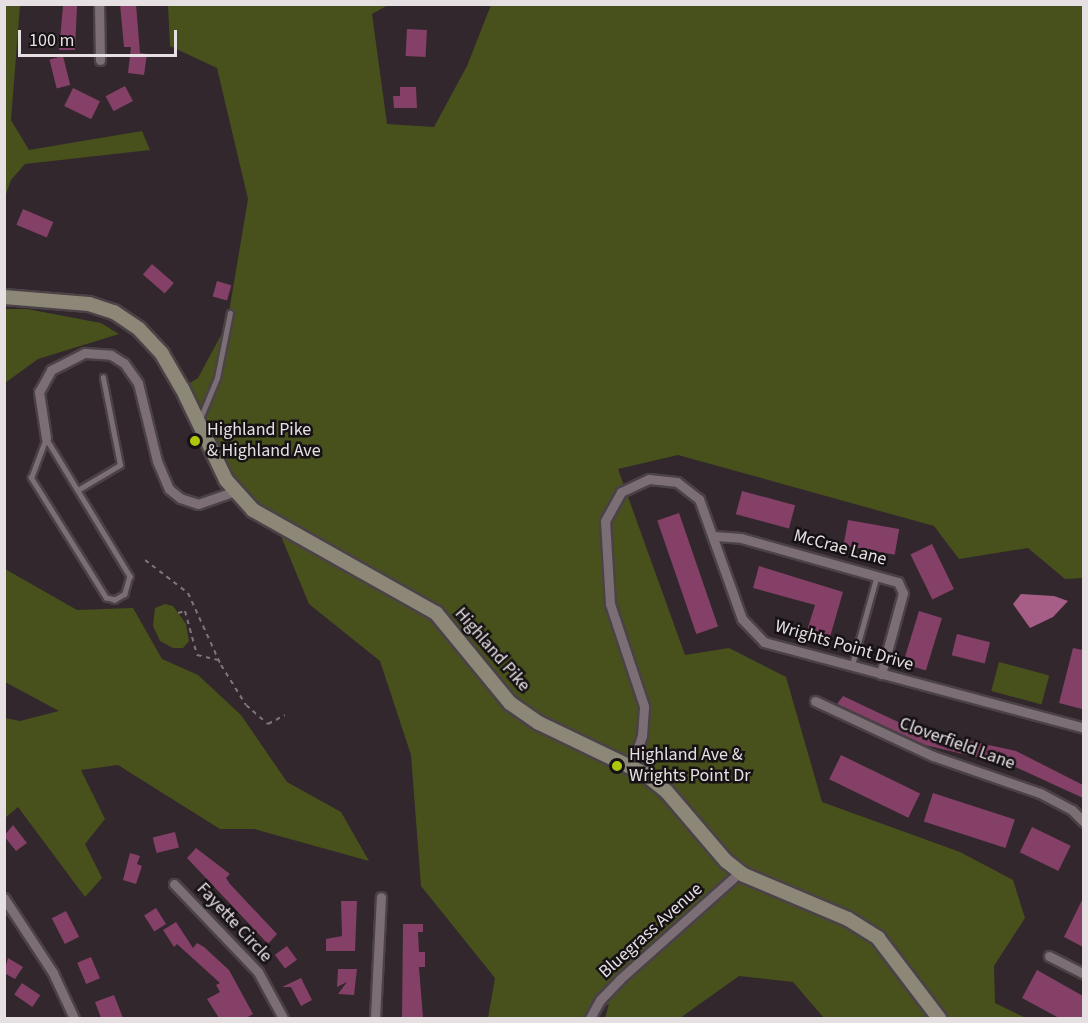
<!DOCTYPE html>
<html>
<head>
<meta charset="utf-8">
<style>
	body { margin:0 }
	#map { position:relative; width:1088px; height:1023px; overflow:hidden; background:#31272c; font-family:"Source Sans 3",sans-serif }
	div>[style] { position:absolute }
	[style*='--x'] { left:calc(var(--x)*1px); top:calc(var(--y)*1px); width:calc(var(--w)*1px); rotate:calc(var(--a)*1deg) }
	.green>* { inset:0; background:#48511c; transform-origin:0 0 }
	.water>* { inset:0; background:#a65e86 }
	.building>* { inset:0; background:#844066; transform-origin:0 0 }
	.path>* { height:2px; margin-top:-1px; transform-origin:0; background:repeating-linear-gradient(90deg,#7d7579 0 4.5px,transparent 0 9px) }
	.roads { filter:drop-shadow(2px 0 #4a4246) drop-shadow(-2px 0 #4a4246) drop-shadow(0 2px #4a4246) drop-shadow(0 -2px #4a4246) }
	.lane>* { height:4.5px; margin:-2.25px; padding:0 2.25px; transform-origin:2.25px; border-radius:2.25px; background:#7b6f75 }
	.street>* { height:9px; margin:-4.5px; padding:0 4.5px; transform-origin:4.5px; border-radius:4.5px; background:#7b6f75 }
	.secondary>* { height:14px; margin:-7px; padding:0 7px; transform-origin:7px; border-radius:7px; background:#8c8776 }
	.dots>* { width:16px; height:16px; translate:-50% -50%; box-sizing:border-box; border:3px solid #161114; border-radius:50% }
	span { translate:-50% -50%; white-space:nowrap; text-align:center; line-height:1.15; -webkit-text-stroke:5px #161114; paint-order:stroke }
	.poi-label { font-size:18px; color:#e6e0e3 }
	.left { translate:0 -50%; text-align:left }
	.street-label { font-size:18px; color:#e6e0e3 }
	.frame { position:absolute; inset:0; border:6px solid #e6e0e3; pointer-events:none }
	.scale { position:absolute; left:18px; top:30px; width:159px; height:27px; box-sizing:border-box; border:3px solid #e6e0e3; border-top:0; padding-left:8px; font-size:18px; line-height:21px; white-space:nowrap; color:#e6e0e3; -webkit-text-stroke:4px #161114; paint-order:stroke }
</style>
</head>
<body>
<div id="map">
	<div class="green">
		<i style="clip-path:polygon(5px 4px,20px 5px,11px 120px,29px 150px,142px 131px,150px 150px,25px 164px,11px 180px,5px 197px)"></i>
		<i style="clip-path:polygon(168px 5px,388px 5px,372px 14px,387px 124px,434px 127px,467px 66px,491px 5px,1083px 5px,1083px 578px,1065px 579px,1028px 548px,959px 559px,934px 526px,678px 455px,618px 469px,685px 655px,729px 648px,786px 677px,822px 802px,960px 852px,1013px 880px,1025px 918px,994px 966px,995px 1003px,1026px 1018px,824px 1018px,793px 982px,739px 976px,680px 1018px,605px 1018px,609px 1004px,581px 1018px,488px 1018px,495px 978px,421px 886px,411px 755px,380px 661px,309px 604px,276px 524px,235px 491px,182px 388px,198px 378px,227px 324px,248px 199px,217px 68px,170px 46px)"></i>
		<i style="clip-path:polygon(5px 309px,27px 309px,101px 323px,119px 334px,38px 359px,5px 383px)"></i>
		<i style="clip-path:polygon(5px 569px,77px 610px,133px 608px,162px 659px,198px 675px,241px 715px,287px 782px,341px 812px,369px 861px,254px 829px,220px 829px,118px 765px,81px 770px,105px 819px,85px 844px,102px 878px,85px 897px,18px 807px,5px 818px,5px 718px,20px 721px,59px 711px,5px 682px)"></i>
		<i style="clip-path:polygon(165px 604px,173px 606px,186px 624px,189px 641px,183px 648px,173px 648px,160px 641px,153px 626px,155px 608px)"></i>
		<i style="left:999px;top:662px;width:52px;height:30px;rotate:15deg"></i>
	</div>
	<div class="water">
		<i style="clip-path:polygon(1021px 594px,1054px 596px,1068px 601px,1053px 617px,1030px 628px,1013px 604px)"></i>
	</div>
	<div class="building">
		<i style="clip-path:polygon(120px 4px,136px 4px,140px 53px,147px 54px,144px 75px,128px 73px,131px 47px,124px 47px)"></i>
		<i style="clip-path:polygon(63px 6px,77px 6px,75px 50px,59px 50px)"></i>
		<i style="left:407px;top:29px;width:20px;height:27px;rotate:3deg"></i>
		<i style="left:63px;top:56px;width:30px;height:14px;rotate:76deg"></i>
		<i style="left:125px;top:86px;width:17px;height:22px;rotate:62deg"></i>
		<i style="clip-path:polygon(400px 87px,416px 87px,417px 108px,394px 108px,393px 96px,400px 96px)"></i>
		<i style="left:73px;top:88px;width:30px;height:20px;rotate:26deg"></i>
		<i style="left:23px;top:209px;width:33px;height:17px;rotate:23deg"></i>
		<i style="left:152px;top:264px;width:29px;height:14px;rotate:41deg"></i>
		<i style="left:217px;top:281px;width:15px;height:16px;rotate:16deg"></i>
		<i style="left:742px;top:491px;width:55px;height:24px;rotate:15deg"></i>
		<i style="left:679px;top:513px;width:120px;height:23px;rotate:71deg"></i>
		<i style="left:848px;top:520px;width:52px;height:26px;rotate:10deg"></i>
		<i style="left:932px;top:544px;width:50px;height:24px;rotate:64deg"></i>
		<i style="clip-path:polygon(759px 566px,843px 592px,828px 644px,805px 637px,815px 605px,753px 588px)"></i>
		<i style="left:919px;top:611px;width:24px;height:55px;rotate:17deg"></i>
		<i style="left:957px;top:634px;width:34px;height:22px;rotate:14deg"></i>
		<i style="clip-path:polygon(1073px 648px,1083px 650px,1082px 709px,1059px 703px)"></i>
		<i style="clip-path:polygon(843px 696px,911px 728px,1016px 751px,1083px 785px,1083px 798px,1013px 766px,925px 745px,837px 704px)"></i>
		<i style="left:841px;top:755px;width:88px;height:27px;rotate:26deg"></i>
		<i style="left:933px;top:793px;width:86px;height:30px;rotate:18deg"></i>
		<i style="clip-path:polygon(13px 825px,27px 843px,16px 851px,4px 836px)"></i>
		<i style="left:1032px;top:827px;width:43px;height:28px;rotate:26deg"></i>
		<i style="left:175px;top:832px;width:16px;height:23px;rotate:76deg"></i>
		<i style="clip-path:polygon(196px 848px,230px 874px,226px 878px,230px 884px,277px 934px,268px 944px,187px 858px)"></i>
		<i style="clip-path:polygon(130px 853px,140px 856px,137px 864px,142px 866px,136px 884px,123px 880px)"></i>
		<i style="clip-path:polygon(1083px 898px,1083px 947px,1064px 937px)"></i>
		<i style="clip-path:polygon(341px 901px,357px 901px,355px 951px,326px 951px,326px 939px,342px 936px)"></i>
		<i style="left:156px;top:908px;width:19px;height:14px;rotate:58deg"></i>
		<i style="left:66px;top:911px;width:29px;height:16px;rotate:63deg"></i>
		<i style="clip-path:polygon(176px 922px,193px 948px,197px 943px,204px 947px,229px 970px,253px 1014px,246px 1018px,219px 1018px,207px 999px,220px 992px,216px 985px,220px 983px,177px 944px,174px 947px,163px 930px)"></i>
		<i style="clip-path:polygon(403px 924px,423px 924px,423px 932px,418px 932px,419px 952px,425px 952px,425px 967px,419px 967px,423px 1018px,402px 1018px)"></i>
		<i style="left:287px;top:946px;width:17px;height:15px;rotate:54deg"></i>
		<i style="left:91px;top:957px;width:23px;height:15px;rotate:67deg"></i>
		<i style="clip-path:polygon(8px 958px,23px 967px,15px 979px,4px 973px)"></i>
		<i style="clip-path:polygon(338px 969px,357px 969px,354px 995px,338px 994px,347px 982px,337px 987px)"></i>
		<i style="clip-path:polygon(1037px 970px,1083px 996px,1083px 1018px,1059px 1018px,1022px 998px)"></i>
		<i style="clip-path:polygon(301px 978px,312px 1000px,301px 1006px,291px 987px,282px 987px)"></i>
		<i style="left:22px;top:983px;width:22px;height:14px;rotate:34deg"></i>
		<i style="clip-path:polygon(114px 995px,123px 1018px,101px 1018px,95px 1002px)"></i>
	</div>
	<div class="path">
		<i style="--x:145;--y:560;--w:54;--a:37.5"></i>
		<i style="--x:188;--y:593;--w:79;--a:65.4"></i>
		<i style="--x:221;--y:665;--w:47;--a:58"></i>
		<i style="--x:246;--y:705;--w:29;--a:41"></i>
		<i style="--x:268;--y:724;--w:19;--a:-28"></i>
		<i style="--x:178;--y:613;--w:7;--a:-16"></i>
		<i style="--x:185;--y:611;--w:46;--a:74.7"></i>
		<i style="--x:197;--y:655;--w:23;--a:13"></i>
	</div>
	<div class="roads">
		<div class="lane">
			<i style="--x:200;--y:419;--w:44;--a:-67.5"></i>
			<i style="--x:217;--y:378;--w:66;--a:-78.7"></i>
			<i style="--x:46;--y:438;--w:162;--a:58.7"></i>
			<i style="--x:130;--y:576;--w:19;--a:106"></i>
			<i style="--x:125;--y:594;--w:12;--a:149"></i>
			<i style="--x:115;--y:600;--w:9;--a:-167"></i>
			<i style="--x:106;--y:598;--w:142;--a:-122"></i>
			<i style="--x:31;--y:478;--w:43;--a:-69.4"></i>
			<i style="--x:78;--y:490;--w:49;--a:-30.8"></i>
			<i style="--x:120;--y:465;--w:89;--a:-101.1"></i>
			<i style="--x:852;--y:665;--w:93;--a:-74.5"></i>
		</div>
		<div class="street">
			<i style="--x:99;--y:4;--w:56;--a:89"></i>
			<i style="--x:46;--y:438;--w:47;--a:-98.7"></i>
			<i style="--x:39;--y:392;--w:25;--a:-61"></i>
			<i style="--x:51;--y:370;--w:38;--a:-27"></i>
			<i style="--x:85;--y:353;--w:26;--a:4"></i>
			<i style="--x:111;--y:355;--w:15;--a:32"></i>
			<i style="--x:124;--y:363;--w:24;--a:55"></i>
			<i style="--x:138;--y:383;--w:80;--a:76.3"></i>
			<i style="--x:157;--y:461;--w:30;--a:67"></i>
			<i style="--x:169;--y:489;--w:14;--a:39"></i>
			<i style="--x:180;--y:498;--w:19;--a:18"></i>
			<i style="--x:198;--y:504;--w:39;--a:-19"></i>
			<i style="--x:714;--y:536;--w:27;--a:4"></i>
			<i style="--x:741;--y:538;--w:163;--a:15.7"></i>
			<i style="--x:898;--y:582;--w:12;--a:66"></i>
			<i style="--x:903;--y:593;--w:84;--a:105.2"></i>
			<i style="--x:815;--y:701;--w:130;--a:25"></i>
			<i style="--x:933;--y:756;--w:113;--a:19.1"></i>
			<i style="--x:1040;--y:793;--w:36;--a:28"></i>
			<i style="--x:1072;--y:810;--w:17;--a:45"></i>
			<i style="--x:632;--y:766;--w:32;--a:-72"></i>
			<i style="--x:642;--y:736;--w:30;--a:-86"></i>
			<i style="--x:644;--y:706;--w:108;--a:-108.4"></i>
			<i style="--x:610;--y:604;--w:83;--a:-93.4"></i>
			<i style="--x:605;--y:521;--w:33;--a:-61"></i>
			<i style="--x:621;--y:492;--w:31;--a:-25"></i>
			<i style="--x:649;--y:479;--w:28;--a:6"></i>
			<i style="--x:677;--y:482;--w:28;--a:38"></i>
			<i style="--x:699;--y:499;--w:127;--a:70.3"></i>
			<i style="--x:742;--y:619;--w:32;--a:46"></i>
			<i style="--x:764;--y:642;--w:331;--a:15"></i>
			<i style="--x:174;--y:884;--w:122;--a:46.3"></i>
			<i style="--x:258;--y:972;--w:52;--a:61.5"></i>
			<i style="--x:4;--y:898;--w:90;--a:56.8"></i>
			<i style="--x:53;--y:973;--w:50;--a:65"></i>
			<i style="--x:1049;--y:956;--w:39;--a:27"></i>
			<i style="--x:375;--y:1018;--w:121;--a:-87.2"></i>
			<i style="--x:590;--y:1018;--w:21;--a:-61"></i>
			<i style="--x:600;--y:1000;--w:29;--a:-46"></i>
			<i style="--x:620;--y:979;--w:161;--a:-41.7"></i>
		</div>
		<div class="secondary">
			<i style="--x:4;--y:297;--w:85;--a:4.7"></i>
			<i style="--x:89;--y:304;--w:26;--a:18"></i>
			<i style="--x:114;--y:312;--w:30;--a:34"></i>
			<i style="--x:139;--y:329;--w:34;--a:47"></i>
			<i style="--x:162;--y:354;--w:39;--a:60"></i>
			<i style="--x:182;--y:388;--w:102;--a:64.4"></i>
			<i style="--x:226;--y:480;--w:40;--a:48"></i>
			<i style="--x:253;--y:510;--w:210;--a:29.4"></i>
			<i style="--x:436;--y:613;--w:117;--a:50.6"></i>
			<i style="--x:510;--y:703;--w:35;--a:35"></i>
			<i style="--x:539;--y:723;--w:118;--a:25.7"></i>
			<i style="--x:645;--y:774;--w:28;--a:39"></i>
			<i style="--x:667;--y:792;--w:91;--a:49.5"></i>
			<i style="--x:726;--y:861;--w:23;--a:38"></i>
			<i style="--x:744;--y:875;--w:113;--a:22.9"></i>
			<i style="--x:848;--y:919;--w:36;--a:32"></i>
			<i style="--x:878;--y:938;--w:101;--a:52.7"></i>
		</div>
	</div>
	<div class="dots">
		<i style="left:195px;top:441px;background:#aec60c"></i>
		<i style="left:617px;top:766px;background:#aec60c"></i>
	</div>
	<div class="poi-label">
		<span class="left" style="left:207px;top:441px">Highland Pike<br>&amp; Highland Ave</span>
		<span class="left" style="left:629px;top:766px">Highland Ave &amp;<br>Wrights Point Dr</span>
	</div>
	<div class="street-label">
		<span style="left:840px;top:548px;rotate:15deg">McCrae Lane</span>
		<span style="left:844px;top:646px;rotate:16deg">Wrights Point Drive</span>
		<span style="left:492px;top:650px;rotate:49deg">Highland Pike</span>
		<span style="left:957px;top:744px;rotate:20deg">Cloverfield Lane</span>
		<span style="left:234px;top:923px;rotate:47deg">Fayette Circle</span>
		<span style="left:651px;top:931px;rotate:-42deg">Bluegrass Avenue</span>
	</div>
	<div class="frame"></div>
	<div class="scale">100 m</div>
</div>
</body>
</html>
